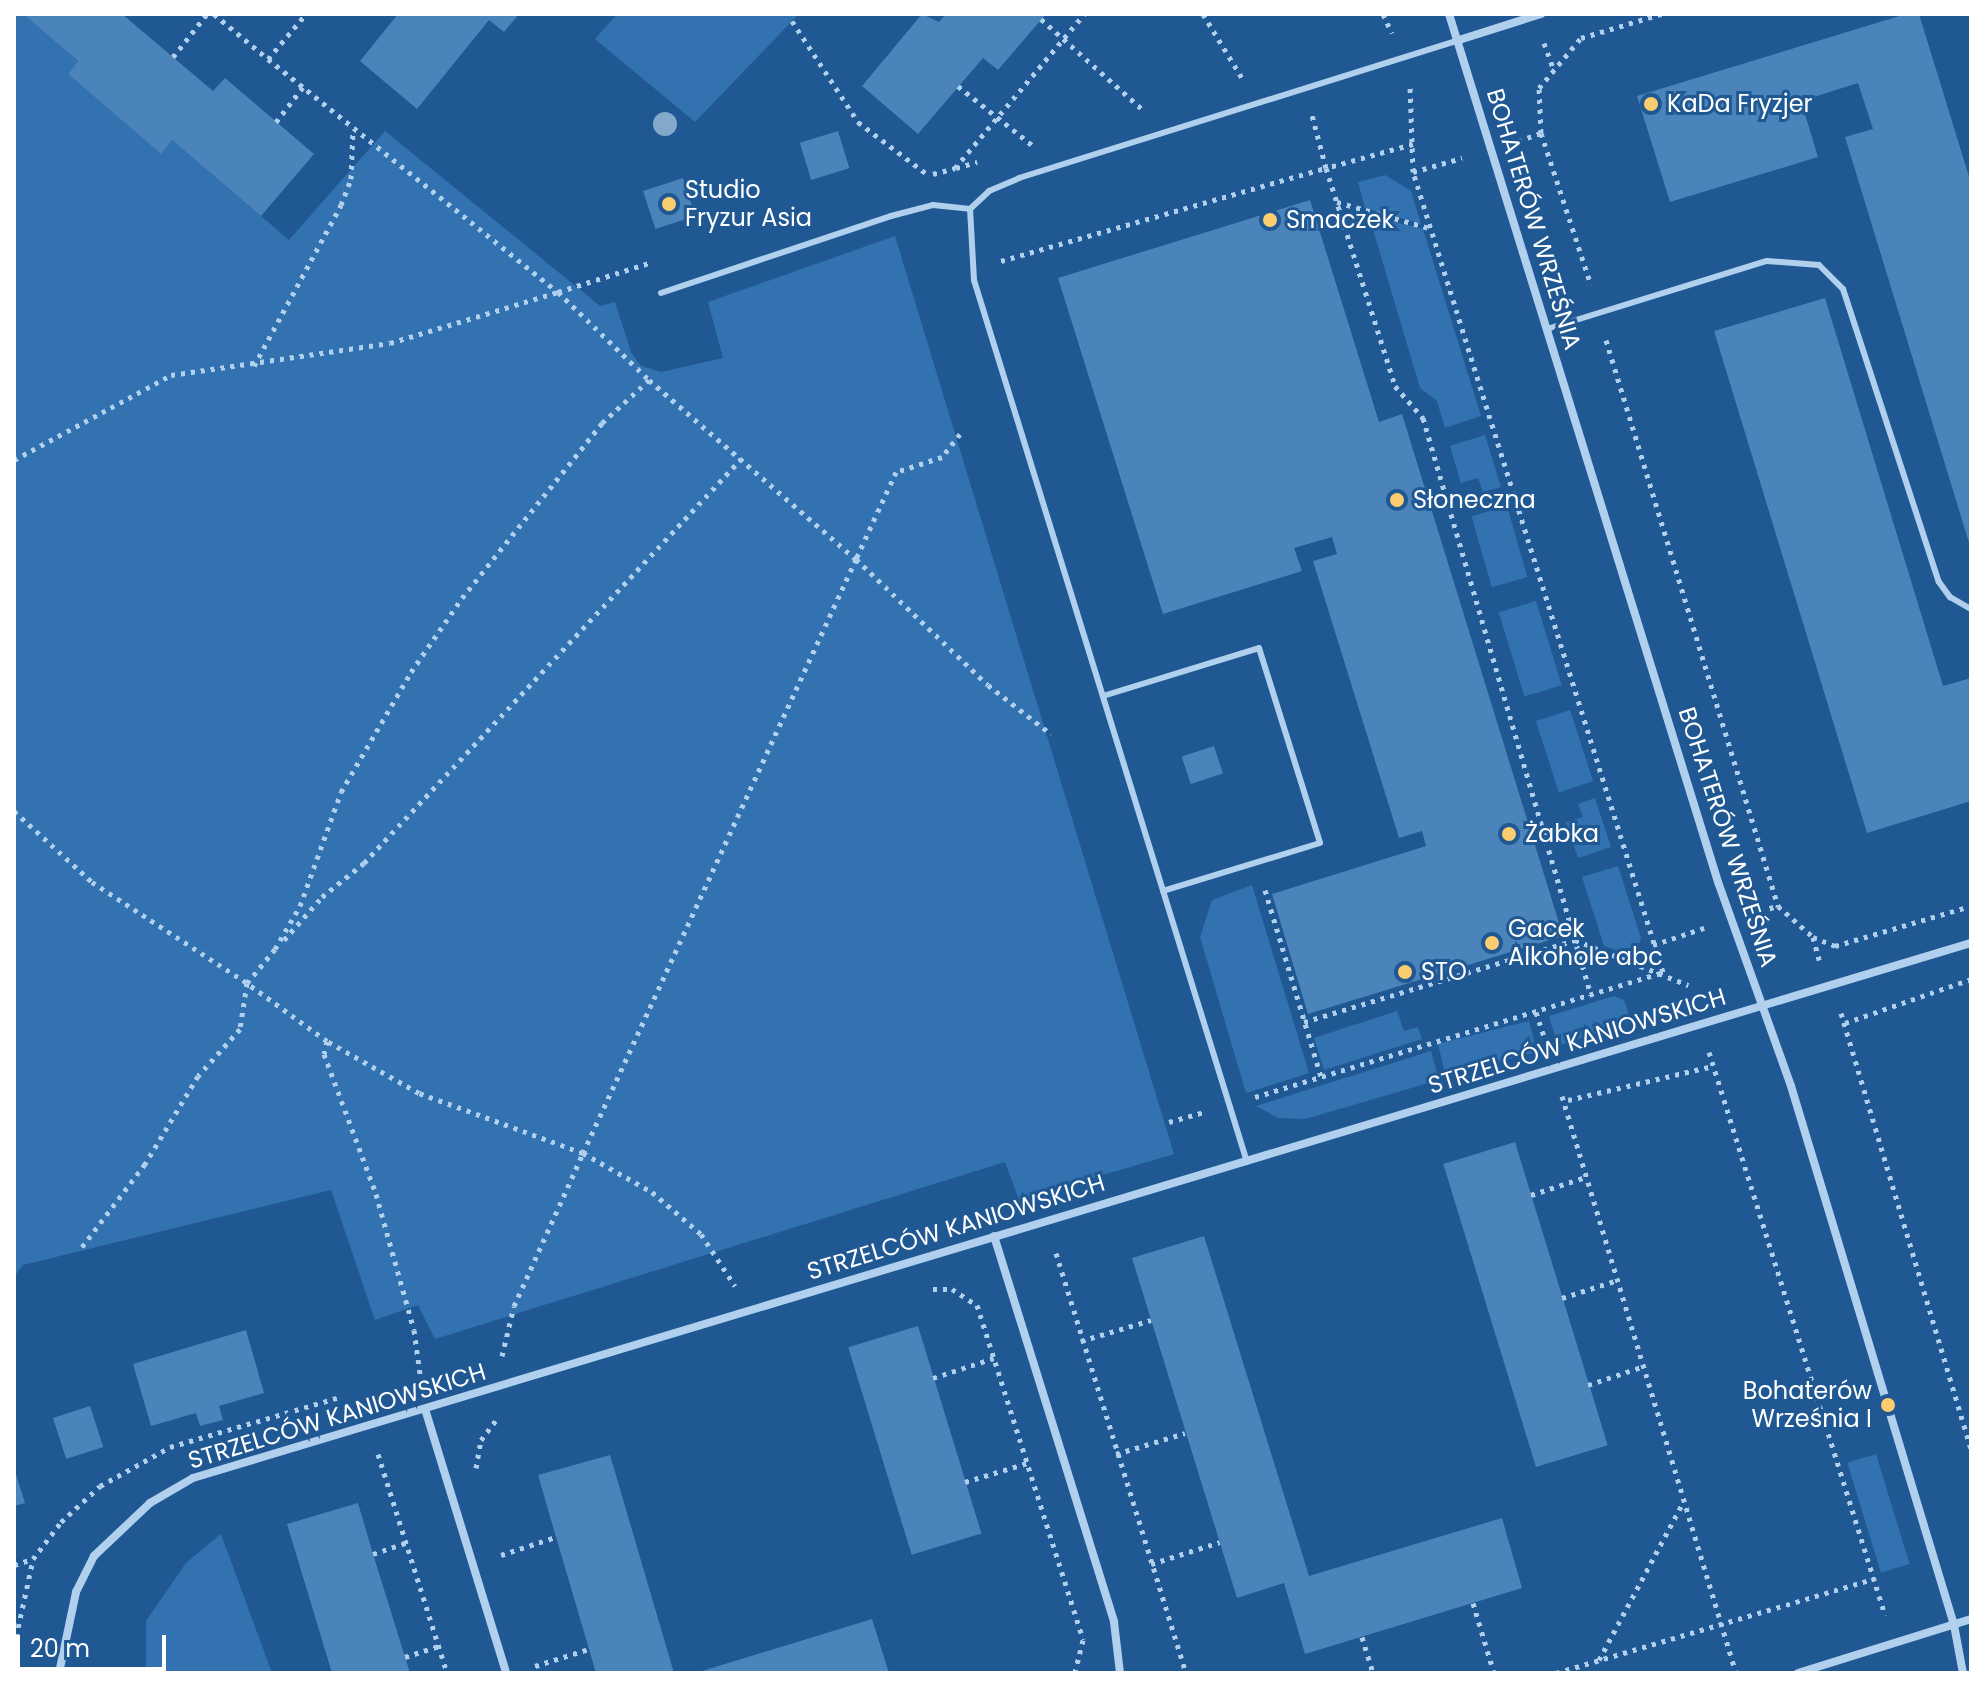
<!DOCTYPE html>
<html>
<head>
<meta charset="utf-8">
<style>
	body { margin:0 }
	#map { position:relative; width:1985px; height:1687px; overflow:hidden; background:#1f5893; font-family:Poppins,sans-serif }
	div>[style] { position:absolute }
	[style*='--x'] { left:calc(var(--x)*1px); top:calc(var(--y)*1px); width:calc(var(--w)*1px); rotate:calc(var(--a)*1deg) }
	.green>* { inset:0; background:#3272b0; transform-origin:0 0 }
	.building>* { inset:0; background:#4b83bb; transform-origin:0 0 }
	.path>* { height:5px; margin-top:-2.5px; transform-origin:0; background:repeating-linear-gradient(90deg,#b0d0ee 0 4px,transparent 0 10px) }
	.lane>* { height:6px; margin:-3px; padding:0 3px; transform-origin:3px; border-radius:3px; background:#b0d0ee }
	.street>* { height:8px; margin:-4px; padding:0 4px; transform-origin:4px; border-radius:4px; background:#b0d0ee }
	.trees>* { width:24px; height:24px; margin:-12px; border-radius:50%; background:#84a7cc }
	.dots>* { width:22px; height:22px; translate:-50% -50%; box-sizing:border-box; border:4px solid #1f5893; border-radius:50% }
	span { translate:-50% -50%; white-space:nowrap; text-align:center; line-height:1.15; -webkit-text-stroke:6px #1f5893; paint-order:stroke }
	.poi-label { font-size:24px; color:#fff }
	.left { translate:0 -50%; text-align:left }
	.right { translate:-100% -50%; text-align:right }
	.street-label { font-size:24px; color:#fff }
	.frame { position:absolute; inset:0; border:16px solid #fff; pointer-events:none }
	.scale { position:absolute; left:16px; top:1635px; width:150px; height:36px; box-sizing:border-box; border:4px solid #fff; border-top:0; padding-left:10px; font-size:24px; line-height:28px; white-space:nowrap; color:#fff; -webkit-text-stroke:6px #1f5893; paint-order:stroke }
</style>
</head>
<body>
<div id="map">
	<div class="green">
		<i style="clip-path:polygon(14px 14px,23px 14px,78px 61px,68px 74px,160px 153px,172px 140px,289px 240px,385px 131px,600px 306px,615px 302px,631px 352px,641px 366px,661px 372px,723px 358px,708px 302px,895px 236px,1174px 1154px,1019px 1200px,1005px 1162px,435px 1339px,418px 1305px,375px 1320px,331px 1190px,23px 1265px,14px 1277px)"></i>
		<i style="clip-path:polygon(617px 14px,799px 14px,695px 122px,595px 39px)"></i>
		<i style="clip-path:polygon(1385px 175px,1411px 191px,1421px 224px,1365px 208px,1358px 182px)"></i>
		<i style="clip-path:polygon(1369px 216px,1423px 229px,1481px 416px,1445px 428px,1437px 401px,1420px 388px)"></i>
		<i style="clip-path:polygon(1485px 435px,1501px 487px,1483px 492px,1478px 478px,1461px 483px,1450px 446px)"></i>
		<i style="left:1507px;top:506px;width:74px;height:37px;rotate:74deg"></i>
		<i style="left:1536px;top:601px;width:88px;height:39px;rotate:73deg"></i>
		<i style="left:1570px;top:710px;width:75px;height:36px;rotate:72deg"></i>
		<i style="clip-path:polygon(1595px 798px,1611px 847px,1578px 858px,1566px 822px,1583px 817px,1578px 804px)"></i>
		<i style="clip-path:polygon(1618px 866px,1641px 938px,1635px 957px,1604px 946px,1582px 877px)"></i>
		<i style="clip-path:polygon(1252px 885px,1309px 1073px,1246px 1093px,1200px 937px,1212px 900px)"></i>
		<i style="clip-path:polygon(1614px 996px,1624px 1000px,1631px 1021px,1558px 1046px,1549px 1016px)"></i>
		<i style="clip-path:polygon(1397px 1011px,1404px 1031px,1418px 1027px,1422px 1039px,1324px 1070px,1314px 1038px)"></i>
		<i style="left:1529px;top:1021px;width:32px;height:94px;rotate:76deg"></i>
		<i style="clip-path:polygon(1431px 1051px,1439px 1080px,1305px 1119px,1278px 1118px,1256px 1106px)"></i>
		<i style="left:1876px;top:1454px;width:115px;height:30px;rotate:73deg"></i>
		<i style="clip-path:polygon(221px 1534px,272px 1673px,146px 1673px,146px 1621px,186px 1563px)"></i>
	</div>
	<div class="building">
		<i style="clip-path:polygon(23px 14px,122px 14px,213px 91px,225px 78px,314px 154px,261px 216px,172px 140px,161px 154px,68px 74px,78px 61px)"></i>
		<i style="clip-path:polygon(398px 14px,519px 14px,504px 32px,489px 20px,417px 109px,360px 61px)"></i>
		<i style="clip-path:polygon(922px 14px,939px 22px,946px 14px,1046px 14px,998px 70px,983px 58px,918px 134px,862px 86px)"></i>
		<i style="clip-path:polygon(1906px 14px,1919px 14px,1971px 183px,1970px 546px,1845px 137px,1873px 129px,1858px 83px,1801px 101px,1818px 157px,1670px 202px,1637px 96px)"></i>
		<i style="left:838px;top:131px;width:39px;height:40px;rotate:73deg"></i>
		<i style="left:683px;top:178px;width:40px;height:42px;rotate:72deg"></i>
		<i style="clip-path:polygon(1310px 200px,1379px 422px,1402px 414px,1563px 936px,1308px 1014px,1272px 894px,1426px 846px,1422px 831px,1399px 838px,1313px 561px,1337px 554px,1332px 537px,1294px 548px,1302px 571px,1163px 614px,1058px 278px)"></i>
		<i style="clip-path:polygon(1825px 298px,1943px 686px,1971px 678px,1971px 801px,1867px 833px,1714px 331px)"></i>
		<i style="left:1214px;top:746px;width:29px;height:34px;rotate:72deg"></i>
		<i style="left:1515px;top:1142px;width:317px;height:75px;rotate:73deg"></i>
		<i style="clip-path:polygon(1204px 1236px,1309px 1576px,1502px 1518px,1522px 1588px,1305px 1654px,1284px 1583px,1237px 1598px,1132px 1258px)"></i>
		<i style="left:918px;top:1326px;width:217px;height:73px;rotate:73deg"></i>
		<i style="clip-path:polygon(246px 1330px,264px 1393px,219px 1406px,223px 1420px,200px 1426px,196px 1413px,151px 1426px,133px 1364px)"></i>
		<i style="left:90px;top:1406px;width:43px;height:39px;rotate:72deg"></i>
		<i style="clip-path:polygon(610px 1455px,674px 1673px,596px 1673px,556px 1537px,538px 1475px)"></i>
		<i style="clip-path:polygon(14px 1468px,25px 1503px,14px 1506px)"></i>
		<i style="clip-path:polygon(358px 1503px,373px 1554px,410px 1673px,332px 1673px,287px 1524px)"></i>
		<i style="clip-path:polygon(872px 1619px,889px 1673px,699px 1673px,699px 1672px)"></i>
	</div>
	<div class="path">
		<i style="--x:214;--y:14;--w:70;--a:39.8"></i>
		<i style="--x:268;--y:59;--w:59;--a:-49.8"></i>
		<i style="--x:1203;--y:14;--w:75;--a:58.6"></i>
		<i style="--x:1383;--y:14;--w:21;--a:65"></i>
		<i style="--x:1041;--y:19;--w:135;--a:41.7"></i>
		<i style="--x:792;--y:21;--w:121;--a:56.8"></i>
		<i style="--x:858;--y:122;--w:88;--a:37.1"></i>
		<i style="--x:1544;--y:43;--w:27;--a:70"></i>
		<i style="--x:173;--y:57;--w:55;--a:-51.7"></i>
		<i style="--x:268;--y:59;--w:372;--a:38.8"></i>
		<i style="--x:558;--y:292;--w:99;--a:-17.7"></i>
		<i style="--x:958;--y:86;--w:95;--a:38.6"></i>
		<i style="--x:276;--y:122;--w:44;--a:-52.4"></i>
		<i style="--x:1541;--y:133;--w:160;--a:71.8"></i>
		<i style="--x:1518;--y:141;--w:24;--a:-19"></i>
		<i style="--x:1541;--y:133;--w:45;--a:-92.5"></i>
		<i style="--x:1539;--y:88;--w:65;--a:-50"></i>
		<i style="--x:1581;--y:38;--w:84;--a:-16.7"></i>
		<i style="--x:1413;--y:144;--w:90;--a:164.6"></i>
		<i style="--x:1326;--y:168;--w:229;--a:72.4"></i>
		<i style="--x:1395;--y:386;--w:43;--a:48.8"></i>
		<i style="--x:1423;--y:418;--w:601;--a:73.77"></i>
		<i style="--x:956;--y:168;--w:22;--a:-16"></i>
		<i style="--x:1413;--y:172;--w:51;--a:-15.9"></i>
		<i style="--x:933;--y:174;--w:23;--a:-15"></i>
		<i style="--x:955;--y:168;--w:201;--a:-50"></i>
		<i style="--x:1337;--y:202;--w:96;--a:15.8"></i>
		<i style="--x:1001;--y:261;--w:338;--a:-16"></i>
		<i style="--x:1326;--y:168;--w:55;--a:-104.8"></i>
		<i style="--x:1606;--y:340;--w:592;--a:73.1"></i>
		<i style="--x:254;--y:366;--w:183;--a:-61.6"></i>
		<i style="--x:341;--y:205;--w:28;--a:-69"></i>
		<i style="--x:351;--y:179;--w:50;--a:-87.7"></i>
		<i style="--x:960;--y:434;--w:29;--a:128"></i>
		<i style="--x:942;--y:457;--w:48;--a:161.9"></i>
		<i style="--x:896;--y:472;--w:96;--a:114.7"></i>
		<i style="--x:856;--y:559;--w:182;--a:43.7"></i>
		<i style="--x:988;--y:685;--w:80;--a:37.9"></i>
		<i style="--x:14;--y:460;--w:179;--a:-28.4"></i>
		<i style="--x:171;--y:375;--w:221;--a:-8.3"></i>
		<i style="--x:390;--y:343;--w:176;--a:-16.9"></i>
		<i style="--x:558;--y:292;--w:127;--a:44"></i>
		<i style="--x:649;--y:380;--w:274;--a:40.9"></i>
		<i style="--x:856;--y:559;--w:654;--a:114.68"></i>
		<i style="--x:583;--y:1153;--w:175;--a:-159.9"></i>
		<i style="--x:419;--y:1093;--w:106;--a:-150.5"></i>
		<i style="--x:327;--y:1041;--w:99;--a:-144.1"></i>
		<i style="--x:247;--y:983;--w:44;--a:-50.5"></i>
		<i style="--x:275;--y:949;--w:50;--a:-59.8"></i>
		<i style="--x:300;--y:906;--w:121;--a:-70.2"></i>
		<i style="--x:341;--y:792;--w:139;--a:-59.7"></i>
		<i style="--x:411;--y:672;--w:90;--a:-55.4"></i>
		<i style="--x:462;--y:598;--w:224;--a:-51.3"></i>
		<i style="--x:602;--y:423;--w:64;--a:-42.5"></i>
		<i style="--x:14;--y:811;--w:105;--a:42.3"></i>
		<i style="--x:92;--y:882;--w:185;--a:33.1"></i>
		<i style="--x:247;--y:983;--w:47;--a:98.7"></i>
		<i style="--x:240;--y:1029;--w:63;--a:131.8"></i>
		<i style="--x:198;--y:1076;--w:103;--a:121.1"></i>
		<i style="--x:145;--y:1164;--w:109;--a:127.2"></i>
		<i style="--x:1265;--y:890;--w:195;--a:73.3"></i>
		<i style="--x:1760;--y:911;--w:19;--a:-16"></i>
		<i style="--x:1778;--y:906;--w:47;--a:41.5"></i>
		<i style="--x:1813;--y:937;--w:24;--a:75"></i>
		<i style="--x:1813;--y:937;--w:24;--a:22"></i>
		<i style="--x:1835;--y:946;--w:142;--a:-16.4"></i>
		<i style="--x:284;--y:940;--w:57;--a:-48.5"></i>
		<i style="--x:322;--y:897;--w:54;--a:-39"></i>
		<i style="--x:364;--y:863;--w:553;--a:-46.98"></i>
		<i style="--x:1653;--y:945;--w:54;--a:-18.4"></i>
		<i style="--x:1536;--y:1012;--w:29;--a:72"></i>
		<i style="--x:1841;--y:1013;--w:455;--a:73.4"></i>
		<i style="--x:1304;--y:1022;--w:283;--a:-16.8"></i>
		<i style="--x:1575;--y:940;--w:122;--a:21.7"></i>
		<i style="--x:1845;--y:1023;--w:133;--a:-19.2"></i>
		<i style="--x:327;--y:1041;--w:13;--a:103"></i>
		<i style="--x:324;--y:1054;--w:149;--a:69.6"></i>
		<i style="--x:376;--y:1194;--w:141;--a:74.4"></i>
		<i style="--x:414;--y:1330;--w:51;--a:82.2"></i>
		<i style="--x:1709;--y:1052;--w:590;--a:72.64"></i>
		<i style="--x:1562;--y:1096;--w:603;--a:73.22"></i>
		<i style="--x:1255;--y:1097;--w:427;--a:-17"></i>
		<i style="--x:1663;--y:972;--w:838;--a:-107.35"></i>
		<i style="--x:1413;--y:172;--w:88;--a:-92"></i>
		<i style="--x:1568;--y:1100;--w:149;--a:-13.2"></i>
		<i style="--x:1169;--y:1122;--w:35;--a:-16"></i>
		<i style="--x:1531;--y:1195;--w:58;--a:-18.1"></i>
		<i style="--x:1056;--y:1253;--w:440;--a:72.8"></i>
		<i style="--x:933;--y:1289;--w:19;--a:0"></i>
		<i style="--x:952;--y:1289;--w:30;--a:33"></i>
		<i style="--x:977;--y:1305;--w:351;--a:72.4"></i>
		<i style="--x:1083;--y:1640;--w:34;--a:104"></i>
		<i style="--x:1562;--y:1298;--w:59;--a:-17.8"></i>
		<i style="--x:1081;--y:1341;--w:73;--a:-16.7"></i>
		<i style="--x:502;--y:1356;--w:51;--a:-76.5"></i>
		<i style="--x:514;--y:1306;--w:168;--a:-65.7"></i>
		<i style="--x:583;--y:1153;--w:79;--a:29.5"></i>
		<i style="--x:652;--y:1192;--w:65;--a:40.6"></i>
		<i style="--x:701;--y:1234;--w:62;--a:56.8"></i>
		<i style="--x:933;--y:1378;--w:64;--a:-18.2"></i>
		<i style="--x:1588;--y:1385;--w:59;--a:-18.7"></i>
		<i style="--x:378;--y:1454;--w:230;--a:72.5"></i>
		<i style="--x:1116;--y:1454;--w:72;--a:-16.9"></i>
		<i style="--x:476;--y:1468;--w:28;--a:-80"></i>
		<i style="--x:481;--y:1440;--w:25;--a:-53"></i>
		<i style="--x:965;--y:1482;--w:65;--a:-17"></i>
		<i style="--x:373;--y:1554;--w:36;--a:-19"></i>
		<i style="--x:501;--y:1555;--w:58;--a:-18.1"></i>
		<i style="--x:1151;--y:1564;--w:72;--a:-17.7"></i>
		<i style="--x:14;--y:1565;--w:19;--a:-18"></i>
		<i style="--x:1473;--y:1603;--w:73;--a:73.3"></i>
		<i style="--x:1362;--y:1637;--w:38;--a:73"></i>
		<i style="--x:14;--y:1647;--w:90;--a:-77.8"></i>
		<i style="--x:33;--y:1559;--w:46;--a:-52.9"></i>
		<i style="--x:61;--y:1522;--w:53;--a:-42.7"></i>
		<i style="--x:100;--y:1486;--w:80;--a:-29.1"></i>
		<i style="--x:170;--y:1447;--w:174;--a:-16.4"></i>
		<i style="--x:405;--y:1657;--w:36;--a:-18"></i>
		<i style="--x:1599;--y:1660;--w:180;--a:-61.9"></i>
		<i style="--x:535;--y:1666;--w:57;--a:-17.5"></i>
		<i style="--x:1556;--y:1673;--w:332;--a:-16.5"></i>
	</div>
	<div class="lane">
		<i style="--x:661;--y:293;--w:243;--a:-18.5"></i>
		<i style="--x:891;--y:216;--w:43;--a:-14.7"></i>
		<i style="--x:933;--y:205;--w:37;--a:6"></i>
		<i style="--x:1547;--y:329;--w:230;--a:-17.2"></i>
		<i style="--x:1767;--y:261;--w:52;--a:4.4"></i>
		<i style="--x:1819;--y:265;--w:34;--a:45"></i>
		<i style="--x:1843;--y:289;--w:308;--a:71.9"></i>
		<i style="--x:1939;--y:582;--w:19;--a:54"></i>
		<i style="--x:1950;--y:597;--w:24;--a:30"></i>
		<i style="--x:1103;--y:696;--w:163;--a:-17.1"></i>
		<i style="--x:1259;--y:648;--w:204;--a:72.6"></i>
		<i style="--x:1320;--y:843;--w:164;--a:163"></i>
		<i style="--x:1247;--y:1162;--w:923;--a:-107.2"></i>
		<i style="--x:974;--y:280;--w:71;--a:-93.2"></i>
		<i style="--x:970;--y:209;--w:26;--a:-43"></i>
		<i style="--x:989;--y:191;--w:33;--a:-23"></i>
		<i style="--x:1019;--y:178;--w:461;--a:-17.4"></i>
	</div>
	<div class="street">
		<i style="--x:1449;--y:14;--w:909;--a:72.78"></i>
		<i style="--x:1718;--y:882;--w:217;--a:70.3"></i>
		<i style="--x:1791;--y:1086;--w:563;--a:73.17"></i>
		<i style="--x:1954;--y:1625;--w:49;--a:79.4"></i>
		<i style="--x:1459;--y:40;--w:86;--a:-17.6"></i>
		<i style="--x:994;--y:1236;--w:404;--a:72.7"></i>
		<i style="--x:1114;--y:1622;--w:51;--a:83.3"></i>
		<i style="--x:425;--y:1409;--w:276;--a:72.9"></i>
		<i style="--x:59;--y:1673;--w:83;--a:-78.1"></i>
		<i style="--x:76;--y:1592;--w:40;--a:-63.4"></i>
		<i style="--x:94;--y:1556;--w:77;--a:-43.4"></i>
		<i style="--x:150;--y:1503;--w:50;--a:-30.2"></i>
		<i style="--x:193;--y:1478;--w:1857;--a:-16.75"></i>
		<i style="--x:1798;--y:1673;--w:181;--a:-17.3"></i>
	</div>
	<div class="trees">
		<i style="left:665px;top:124px"></i>
	</div>
	<div class="dots">
		<i style="left:1651px;top:104px;background:#fccc70"></i>
		<i style="left:669px;top:204px;background:#fccc70"></i>
		<i style="left:1270px;top:220px;background:#fccc70"></i>
		<i style="left:1397px;top:500px;background:#fccc70"></i>
		<i style="left:1509px;top:834px;background:#fccc70"></i>
		<i style="left:1492px;top:943px;background:#fccc70"></i>
		<i style="left:1405px;top:972px;background:#fccc70"></i>
		<i style="left:1888px;top:1405px;background:#fccc70"></i>
	</div>
	<div class="poi-label">
		<span class="left" style="left:1667px;top:104px">KaDa Fryzjer</span>
		<span class="left" style="left:685px;top:204px">Studio<br>Fryzur Asia</span>
		<span class="left" style="left:1286px;top:220px">Smaczek</span>
		<span class="left" style="left:1413px;top:500px">Słoneczna</span>
		<span class="left" style="left:1525px;top:834px">Żabka</span>
		<span class="left" style="left:1508px;top:943px">Gacek<br>Alkohole abc</span>
		<span class="left" style="left:1421px;top:972px">STO</span>
		<span class="right" style="left:1872px;top:1405px">Bohaterów<br>Września I</span>
	</div>
	<div class="street-label">
		<span style="left:1534px;top:219px;rotate:73deg">BOHATERÓW WRZEŚNIA</span>
		<span style="left:1728px;top:837px;rotate:72deg">BOHATERÓW WRZEŚNIA</span>
		<span style="left:1577px;top:1041px;rotate:-17deg">STRZELCÓW KANIOWSKICH</span>
		<span style="left:956px;top:1227px;rotate:-17deg">STRZELCÓW KANIOWSKICH</span>
		<span style="left:337px;top:1416px;rotate:-17deg">STRZELCÓW KANIOWSKICH</span>
	</div>
	<div class="frame"></div>
	<div class="scale">20 m</div>
</div>
</body>
</html>
